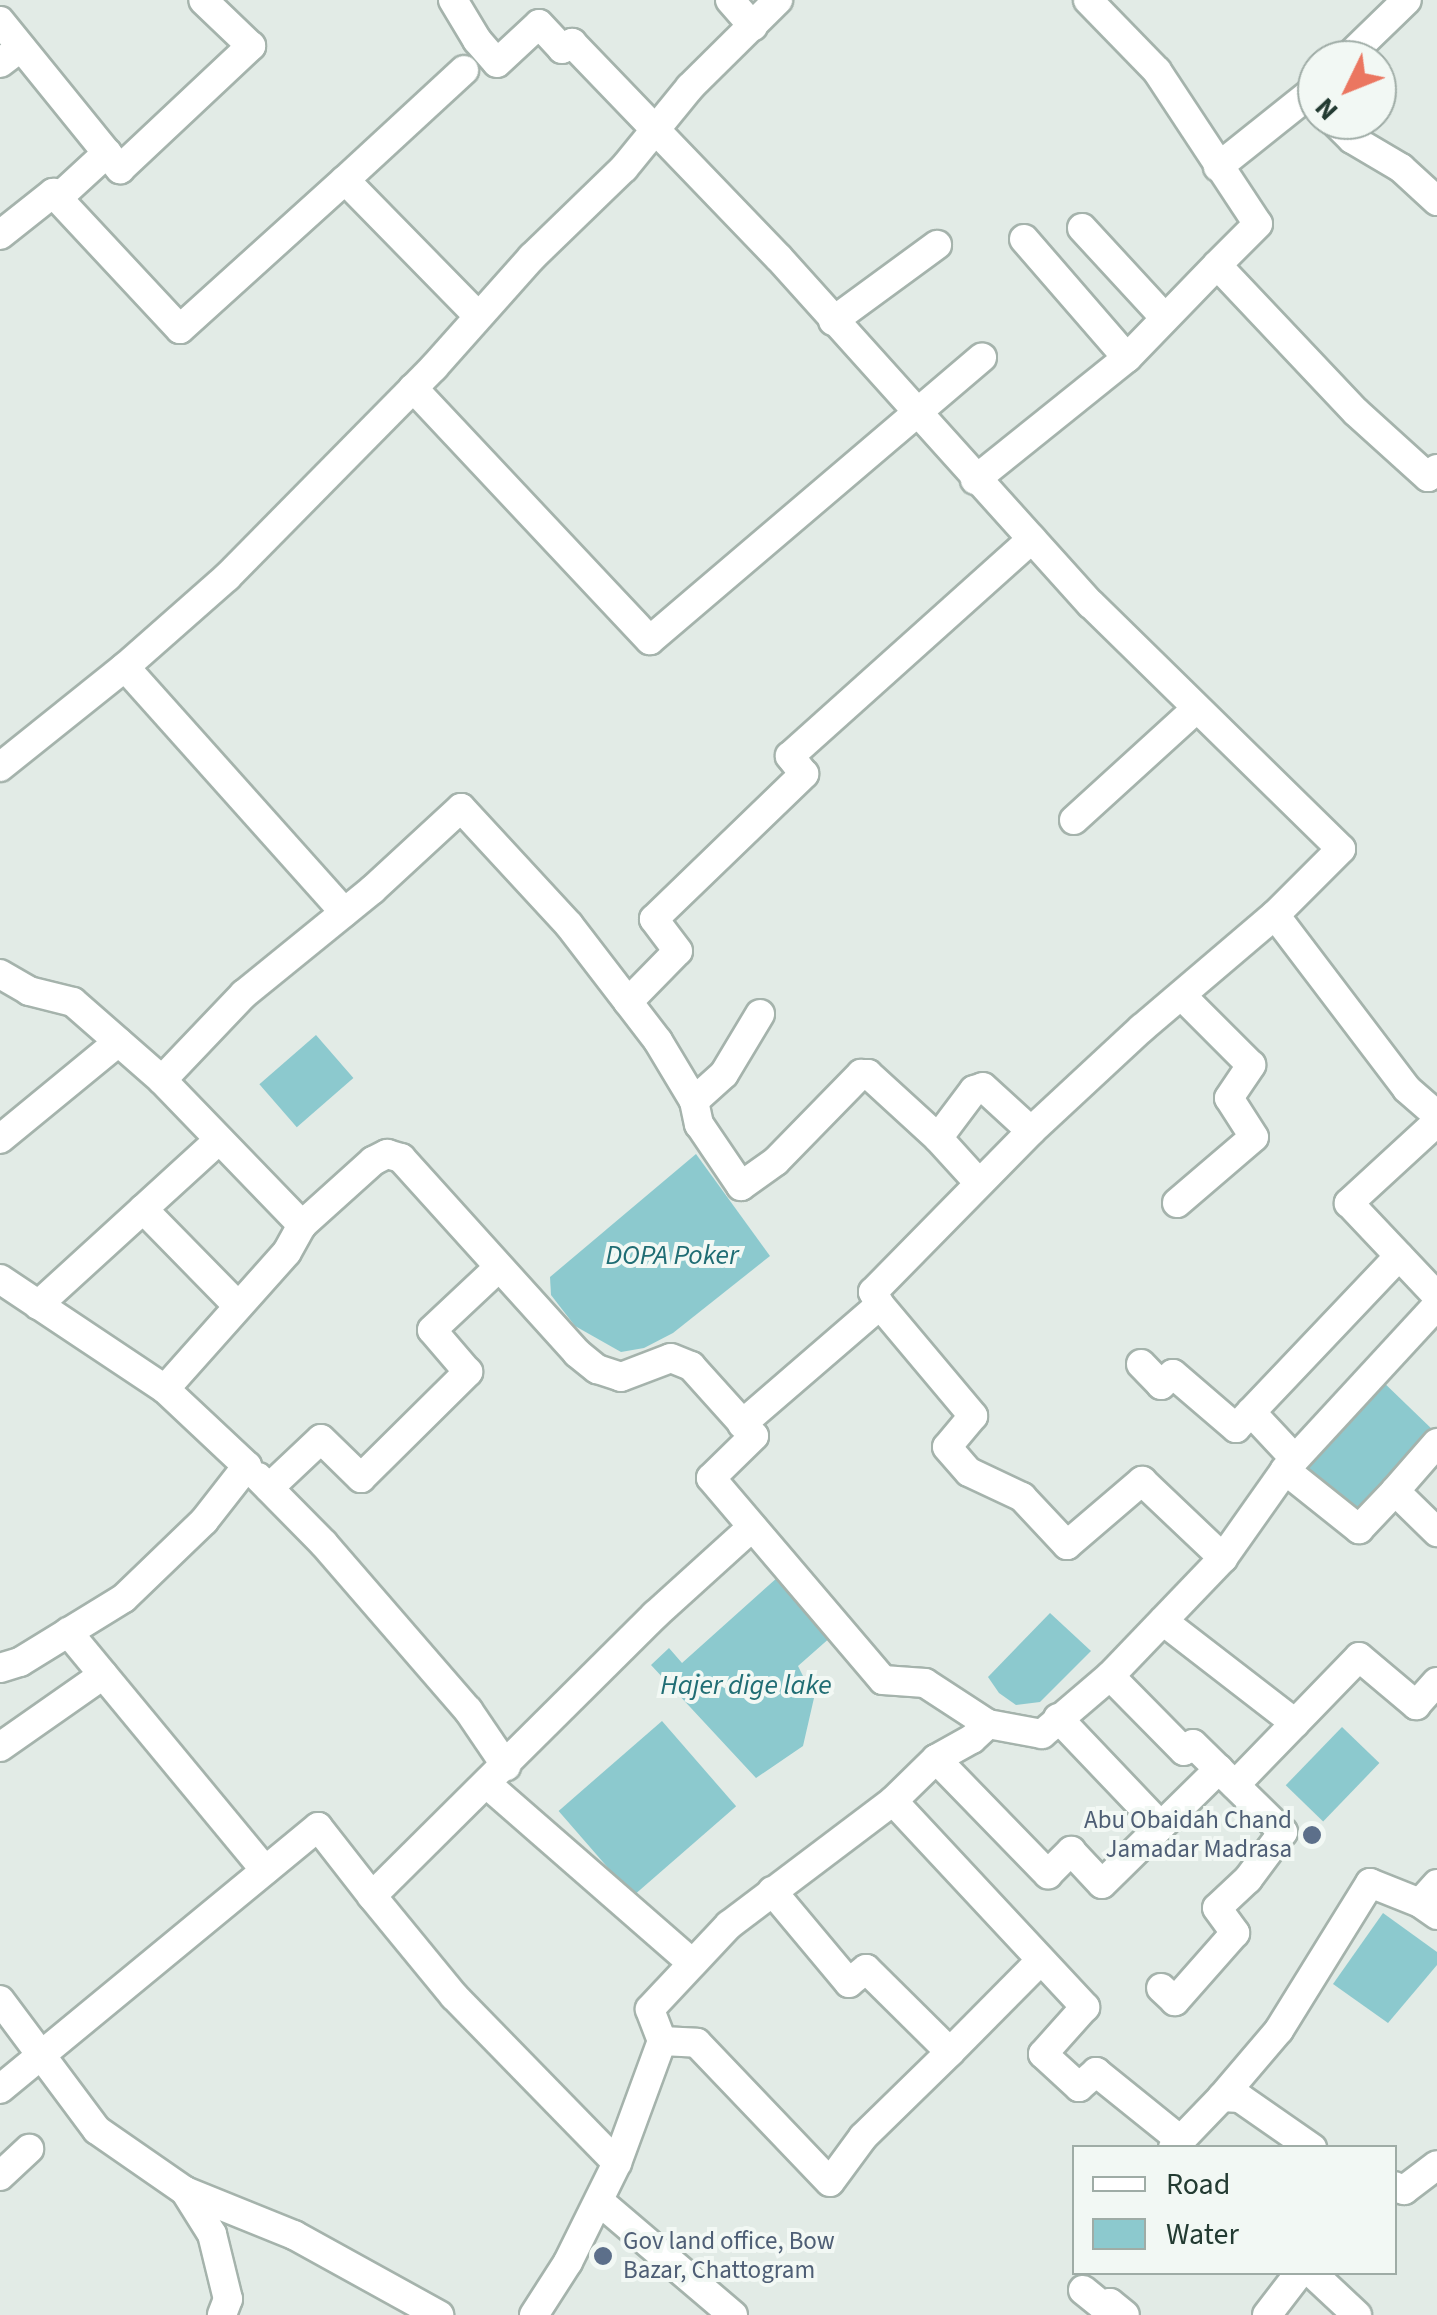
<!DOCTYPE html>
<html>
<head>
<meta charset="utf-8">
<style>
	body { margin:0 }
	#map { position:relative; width:1437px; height:2315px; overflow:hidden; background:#e2ebe6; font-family:"Source Sans 3",sans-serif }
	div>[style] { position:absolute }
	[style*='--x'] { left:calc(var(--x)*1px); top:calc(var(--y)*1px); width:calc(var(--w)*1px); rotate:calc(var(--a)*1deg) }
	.water>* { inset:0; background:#8cc9ce; transform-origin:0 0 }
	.roads { filter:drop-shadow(2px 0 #a5b3ac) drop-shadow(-2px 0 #a5b3ac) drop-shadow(0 2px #a5b3ac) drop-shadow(0 -2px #a5b3ac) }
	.minor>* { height:28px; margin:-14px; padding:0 14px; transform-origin:14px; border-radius:14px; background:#fff }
	.dots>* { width:28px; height:28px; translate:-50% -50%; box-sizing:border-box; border:5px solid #f2f8f4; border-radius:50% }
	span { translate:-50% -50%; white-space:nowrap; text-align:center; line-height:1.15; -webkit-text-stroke:8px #f2f8f4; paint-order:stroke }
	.service-label { font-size:25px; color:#4e5e75 }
	.right { translate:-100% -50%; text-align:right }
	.left { translate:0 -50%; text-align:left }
	.water-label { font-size:28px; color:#206d74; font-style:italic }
	.legend { position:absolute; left:1072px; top:2145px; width:325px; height:130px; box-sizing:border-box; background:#f2f8f4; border:2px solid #9faca6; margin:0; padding:12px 18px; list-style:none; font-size:30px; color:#233b32 }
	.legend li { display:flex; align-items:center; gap:20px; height:50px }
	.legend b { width:50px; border:2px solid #9faca6 }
	.north { position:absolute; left:1297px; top:40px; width:100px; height:100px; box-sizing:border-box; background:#f2f8f4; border:2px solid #9faca6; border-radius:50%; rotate:227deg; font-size:28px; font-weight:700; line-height:40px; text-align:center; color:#233b32 }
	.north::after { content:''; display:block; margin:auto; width:35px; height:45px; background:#eb7660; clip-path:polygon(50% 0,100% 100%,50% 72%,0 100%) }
</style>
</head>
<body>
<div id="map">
	<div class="water">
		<i style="left:316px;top:1035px;width:57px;height:75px;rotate:49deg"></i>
		<i style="clip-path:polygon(696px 1154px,770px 1256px,673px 1333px,644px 1348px,621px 1352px,575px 1326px,551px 1295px,550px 1277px)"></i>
		<i style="left:1378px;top:1377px;width:81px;height:125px;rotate:44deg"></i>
		<i style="clip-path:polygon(778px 1577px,832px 1636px,798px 1666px,814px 1698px,803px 1746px,756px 1778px,651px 1665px,669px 1648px,682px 1663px)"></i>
		<i style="clip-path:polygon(1050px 1613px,1091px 1651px,1040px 1702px,1016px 1705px,999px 1693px,988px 1677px)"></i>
		<i style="left:662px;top:1721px;width:113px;height:137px;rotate:49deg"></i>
		<i style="left:1342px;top:1727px;width:52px;height:81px;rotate:44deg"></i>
		<i style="clip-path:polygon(1383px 1913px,1437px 1952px,1437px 1965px,1388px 2023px,1333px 1984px)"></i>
	</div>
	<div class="roads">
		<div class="minor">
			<i style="--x:453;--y:0;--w:47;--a:59"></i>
			<i style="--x:477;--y:40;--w:30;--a:49"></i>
			<i style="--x:497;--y:63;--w:57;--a:-42.9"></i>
			<i style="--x:539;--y:24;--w:34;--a:47"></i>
			<i style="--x:562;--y:49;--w:12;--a:-31"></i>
			<i style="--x:572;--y:43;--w:298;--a:46.1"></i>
			<i style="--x:779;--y:258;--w:466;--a:48"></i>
			<i style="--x:1091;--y:604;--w:350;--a:44.4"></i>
			<i style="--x:1341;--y:849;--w:93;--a:135"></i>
			<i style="--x:1275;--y:915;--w:218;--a:52.8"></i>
			<i style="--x:1407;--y:1089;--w:40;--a:41"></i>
			<i style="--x:730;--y:0;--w:35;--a:49"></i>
			<i style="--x:1088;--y:0;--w:99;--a:45.8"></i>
			<i style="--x:1157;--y:71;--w:183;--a:56.6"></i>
			<i style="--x:1258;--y:224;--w:58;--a:135"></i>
			<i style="--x:0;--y:21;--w:191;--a:51"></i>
			<i style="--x:120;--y:169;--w:180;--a:-43.2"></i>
			<i style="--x:251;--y:46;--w:66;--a:-136.2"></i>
			<i style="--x:1345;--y:60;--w:86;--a:-44.1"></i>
			<i style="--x:0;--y:63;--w:26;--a:-37"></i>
			<i style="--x:1333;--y:120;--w:27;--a:45"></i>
			<i style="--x:1352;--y:139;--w:57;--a:30.6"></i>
			<i style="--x:1401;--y:168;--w:49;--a:42.5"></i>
			<i style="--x:1218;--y:167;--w:127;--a:-38.6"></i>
			<i style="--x:345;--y:180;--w:162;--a:-42.7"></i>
			<i style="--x:58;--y:198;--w:67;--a:-42.6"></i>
			<i style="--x:1082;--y:228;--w:122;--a:47.3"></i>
			<i style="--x:0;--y:235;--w:68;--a:-38.4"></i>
			<i style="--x:53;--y:193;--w:186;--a:47"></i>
			<i style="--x:180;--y:329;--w:222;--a:-42.1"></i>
			<i style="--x:345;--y:180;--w:190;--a:45.6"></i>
			<i style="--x:1024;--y:239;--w:157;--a:49.1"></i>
			<i style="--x:833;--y:321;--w:129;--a:-36.2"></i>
			<i style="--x:413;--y:388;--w:346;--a:46.8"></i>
			<i style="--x:650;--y:640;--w:436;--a:-40.4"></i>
			<i style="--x:975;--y:480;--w:195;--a:-38.8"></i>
			<i style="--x:1127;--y:358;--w:129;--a:-45.9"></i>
			<i style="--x:1217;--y:265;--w:202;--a:46.6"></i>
			<i style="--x:1356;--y:412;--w:97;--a:42.1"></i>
			<i style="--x:1428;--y:477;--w:12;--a:-42"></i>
			<i style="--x:125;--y:667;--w:329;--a:48.2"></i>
			<i style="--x:0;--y:767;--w:160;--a:-38.7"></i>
			<i style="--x:125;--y:667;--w:136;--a:-41.4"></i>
			<i style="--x:227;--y:577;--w:295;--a:-45.4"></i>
			<i style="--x:434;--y:367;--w:147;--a:-48.3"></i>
			<i style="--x:532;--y:257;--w:128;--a:-44.1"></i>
			<i style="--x:624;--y:168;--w:104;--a:-50.8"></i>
			<i style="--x:690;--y:87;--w:124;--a:-44.7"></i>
			<i style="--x:1074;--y:820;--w:165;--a:-42.3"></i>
			<i style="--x:0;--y:974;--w:34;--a:30"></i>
			<i style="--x:29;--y:991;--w:45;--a:14"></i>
			<i style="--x:73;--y:1002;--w:118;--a:41.2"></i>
			<i style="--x:162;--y:1080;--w:202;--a:46"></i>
			<i style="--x:628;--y:1002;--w:71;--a:-45.6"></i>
			<i style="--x:678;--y:951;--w:40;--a:-127"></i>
			<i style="--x:654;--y:919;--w:209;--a:-44"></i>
			<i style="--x:804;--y:774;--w:23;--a:-128"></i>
			<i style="--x:790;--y:756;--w:325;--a:-41.9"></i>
			<i style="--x:162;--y:1080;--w:119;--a:-46.4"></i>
			<i style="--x:244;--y:994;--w:165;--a:-39.1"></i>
			<i style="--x:372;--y:890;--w:121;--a:-42.7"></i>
			<i style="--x:461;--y:808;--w:159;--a:47.3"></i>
			<i style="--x:569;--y:925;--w:146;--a:52.5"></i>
			<i style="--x:658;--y:1041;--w:70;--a:59"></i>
			<i style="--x:694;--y:1101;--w:40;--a:-42"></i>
			<i style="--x:724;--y:1074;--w:70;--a:-59"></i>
			<i style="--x:694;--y:1101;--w:24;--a:78"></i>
			<i style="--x:699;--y:1124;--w:75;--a:55.9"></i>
			<i style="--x:741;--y:1186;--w:43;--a:-35.5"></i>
			<i style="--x:776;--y:1161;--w:122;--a:-45.7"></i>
			<i style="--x:861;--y:1074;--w:7;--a:0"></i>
			<i style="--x:868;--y:1074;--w:95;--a:42.4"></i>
			<i style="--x:938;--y:1138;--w:60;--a:-53.1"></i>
			<i style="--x:974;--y:1090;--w:9;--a:-18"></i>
			<i style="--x:983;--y:1087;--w:65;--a:42.5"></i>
			<i style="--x:1437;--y:1122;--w:120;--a:137.4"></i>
			<i style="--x:1349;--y:1203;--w:128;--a:46.6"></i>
			<i style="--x:938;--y:1138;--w:61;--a:47.7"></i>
			<i style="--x:0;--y:1139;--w:153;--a:-39.4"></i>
			<i style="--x:1177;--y:1203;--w:101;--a:-40.6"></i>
			<i style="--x:1254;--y:1137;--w:46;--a:-122.7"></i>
			<i style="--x:1229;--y:1098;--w:40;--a:-56"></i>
			<i style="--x:1251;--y:1065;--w:96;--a:-135"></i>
			<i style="--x:143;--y:1209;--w:136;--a:45.6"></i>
			<i style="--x:0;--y:1279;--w:198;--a:33.7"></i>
			<i style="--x:38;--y:1305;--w:245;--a:-42.4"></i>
			<i style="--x:880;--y:1305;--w:15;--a:-118"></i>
			<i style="--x:873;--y:1292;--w:226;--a:-45.5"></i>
			<i style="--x:1031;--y:1131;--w:151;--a:-42.9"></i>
			<i style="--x:1142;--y:1028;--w:175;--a:-40.4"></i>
			<i style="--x:1141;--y:1364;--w:29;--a:46"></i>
			<i style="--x:1161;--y:1385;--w:16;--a:-43"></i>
			<i style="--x:1173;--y:1374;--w:83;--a:40.6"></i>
			<i style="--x:1236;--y:1428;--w:22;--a:-47"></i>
			<i style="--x:1251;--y:1412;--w:64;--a:46.9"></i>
			<i style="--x:1251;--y:1412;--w:215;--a:-46.5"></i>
			<i style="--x:742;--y:1424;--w:182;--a:-40.8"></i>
			<i style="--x:880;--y:1305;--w:145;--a:50"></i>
			<i style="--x:973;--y:1416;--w:40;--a:130"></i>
			<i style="--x:947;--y:1447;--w:33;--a:49"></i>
			<i style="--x:969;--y:1472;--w:59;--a:25.3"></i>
			<i style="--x:1022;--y:1497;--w:66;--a:46.8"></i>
			<i style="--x:1067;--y:1545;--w:99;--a:-40.5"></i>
			<i style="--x:1142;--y:1481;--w:112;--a:43.5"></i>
			<i style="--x:1285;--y:1470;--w:95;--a:38.6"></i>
			<i style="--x:1359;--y:1529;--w:52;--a:-46.5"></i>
			<i style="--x:1395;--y:1491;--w:59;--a:44.3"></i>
			<i style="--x:258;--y:1477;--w:94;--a:45.4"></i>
			<i style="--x:324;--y:1544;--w:220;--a:49.1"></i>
			<i style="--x:468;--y:1710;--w:68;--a:55.8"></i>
			<i style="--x:269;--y:1488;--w:71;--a:-43.3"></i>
			<i style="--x:321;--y:1439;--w:56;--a:44.3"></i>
			<i style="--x:361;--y:1478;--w:151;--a:-44.7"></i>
			<i style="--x:468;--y:1372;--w:55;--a:-130.6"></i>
			<i style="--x:432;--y:1330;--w:91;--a:-43.2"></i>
			<i style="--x:1395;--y:1491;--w:64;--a:-48.8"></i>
			<i style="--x:1163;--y:1621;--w:167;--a:37.7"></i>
			<i style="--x:68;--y:1632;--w:309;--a:50.4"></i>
			<i style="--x:0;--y:1668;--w:21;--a:-17"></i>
			<i style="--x:20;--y:1662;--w:122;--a:-31.6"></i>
			<i style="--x:124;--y:1598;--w:111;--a:-43.9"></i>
			<i style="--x:204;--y:1521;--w:70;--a:-52"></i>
			<i style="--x:247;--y:1466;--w:112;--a:-136.8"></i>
			<i style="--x:165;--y:1389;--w:183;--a:-48.3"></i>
			<i style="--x:287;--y:1252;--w:31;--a:-61"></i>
			<i style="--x:302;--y:1225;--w:96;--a:-42"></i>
			<i style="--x:373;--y:1161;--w:16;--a:-27"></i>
			<i style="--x:387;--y:1154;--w:15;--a:16"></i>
			<i style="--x:401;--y:1158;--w:263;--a:47.9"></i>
			<i style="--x:577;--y:1353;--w:26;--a:39"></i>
			<i style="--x:597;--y:1369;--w:25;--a:18"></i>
			<i style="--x:621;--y:1377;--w:53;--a:-20.8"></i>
			<i style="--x:671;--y:1358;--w:22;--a:22"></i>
			<i style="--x:691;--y:1366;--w:94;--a:48"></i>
			<i style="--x:754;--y:1436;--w:60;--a:135.7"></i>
			<i style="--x:711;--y:1478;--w:265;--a:49.6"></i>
			<i style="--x:883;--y:1680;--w:42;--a:4.1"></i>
			<i style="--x:925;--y:1683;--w:75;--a:33.1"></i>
			<i style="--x:1110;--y:1676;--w:105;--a:45.4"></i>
			<i style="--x:1184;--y:1751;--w:11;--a:-38"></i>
			<i style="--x:1193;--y:1744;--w:126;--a:44.4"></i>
			<i style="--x:1283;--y:1832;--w:59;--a:126.7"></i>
			<i style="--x:1248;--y:1879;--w:42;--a:136.9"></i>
			<i style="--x:1217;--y:1908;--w:31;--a:54"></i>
			<i style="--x:1235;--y:1933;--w:91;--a:131.4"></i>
			<i style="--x:1175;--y:2001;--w:19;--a:-137"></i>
			<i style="--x:1058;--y:1718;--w:149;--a:46.4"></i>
			<i style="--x:0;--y:1747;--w:126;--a:-35"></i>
			<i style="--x:936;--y:1759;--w:161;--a:45.8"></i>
			<i style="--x:1048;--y:1874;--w:33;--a:-45"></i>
			<i style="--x:1071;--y:1851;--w:45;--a:46.8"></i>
			<i style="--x:1102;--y:1884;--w:164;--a:-44.5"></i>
			<i style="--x:488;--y:1785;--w:271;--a:41.1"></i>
			<i style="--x:1235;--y:1785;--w:178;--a:-45.9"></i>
			<i style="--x:1359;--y:1657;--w:75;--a:40.1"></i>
			<i style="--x:1416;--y:1705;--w:31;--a:-48"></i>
			<i style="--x:893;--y:1801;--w:282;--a:47"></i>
			<i style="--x:1085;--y:2007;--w:63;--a:131.8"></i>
			<i style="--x:1043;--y:2054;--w:49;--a:42.5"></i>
			<i style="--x:1079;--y:2087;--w:23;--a:-41"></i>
			<i style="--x:1096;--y:2072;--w:107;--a:38.9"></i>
			<i style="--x:1437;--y:1884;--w:25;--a:132"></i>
			<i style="--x:1420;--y:1903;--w:21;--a:35"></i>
			<i style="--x:0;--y:2000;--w:162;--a:53.3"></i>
			<i style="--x:97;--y:2130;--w:107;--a:34.7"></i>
			<i style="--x:185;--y:2191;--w:118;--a:22"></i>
			<i style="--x:294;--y:2235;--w:166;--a:28.9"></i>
			<i style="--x:662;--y:2041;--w:35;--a:3"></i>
			<i style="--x:697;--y:2043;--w:192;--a:46.3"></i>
			<i style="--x:830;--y:2182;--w:56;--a:-53.7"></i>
			<i style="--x:863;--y:2137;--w:122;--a:-44.3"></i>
			<i style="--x:950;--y:2052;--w:118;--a:-135.3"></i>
			<i style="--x:866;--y:1969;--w:22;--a:141"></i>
			<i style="--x:849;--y:1983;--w:120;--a:-129.9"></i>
			<i style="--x:950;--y:2052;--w:129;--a:-45.3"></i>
			<i style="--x:0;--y:2089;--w:412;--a:-39.5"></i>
			<i style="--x:318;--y:1827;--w:88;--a:52"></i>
			<i style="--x:1222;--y:2097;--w:88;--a:-49.6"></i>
			<i style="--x:1279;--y:2030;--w:173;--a:-58.2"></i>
			<i style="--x:1370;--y:1883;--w:54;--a:21.8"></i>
			<i style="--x:1173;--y:2148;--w:71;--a:-46.1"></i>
			<i style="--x:1222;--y:2097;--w:18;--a:3"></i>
			<i style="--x:1240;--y:2098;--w:88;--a:34.8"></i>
			<i style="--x:617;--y:2163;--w:233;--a:-134.3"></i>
			<i style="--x:454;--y:1996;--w:129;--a:-129.4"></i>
			<i style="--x:372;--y:1896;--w:399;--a:-44.8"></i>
			<i style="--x:655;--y:1615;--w:131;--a:-42.2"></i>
			<i style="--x:0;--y:2176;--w:40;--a:-43"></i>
			<i style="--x:1394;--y:2186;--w:11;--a:22"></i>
			<i style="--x:1404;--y:2190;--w:41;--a:-37.1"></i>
			<i style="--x:185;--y:2191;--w:51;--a:57.9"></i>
			<i style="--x:212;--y:2234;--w:67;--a:76.2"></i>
			<i style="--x:228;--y:2299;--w:17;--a:111"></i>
			<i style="--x:599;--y:2201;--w:176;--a:40.4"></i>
			<i style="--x:1311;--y:2272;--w:63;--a:43.1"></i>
			<i style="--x:1083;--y:2290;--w:28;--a:39"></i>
			<i style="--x:1105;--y:2308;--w:7;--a:-45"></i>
			<i style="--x:1110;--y:2303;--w:19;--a:39"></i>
			<i style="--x:534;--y:2315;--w:63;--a:-57.3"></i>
			<i style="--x:568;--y:2262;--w:110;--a:-63.7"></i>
			<i style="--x:617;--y:2163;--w:130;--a:-69.8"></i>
			<i style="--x:662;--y:2041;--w:34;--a:-111"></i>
			<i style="--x:650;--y:2009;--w:115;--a:-46.8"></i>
			<i style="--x:729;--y:1925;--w:206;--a:-37.1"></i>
			<i style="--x:893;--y:1801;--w:60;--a:-44.3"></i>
			<i style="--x:936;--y:1759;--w:41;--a:-29.1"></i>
			<i style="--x:972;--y:1739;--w:22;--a:-43"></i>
			<i style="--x:988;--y:1724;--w:55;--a:10.5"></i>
			<i style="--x:1042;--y:1734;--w:89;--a:-40.5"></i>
			<i style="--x:1110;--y:1676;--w:163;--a:-46.2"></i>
			<i style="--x:1223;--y:1558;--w:108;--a:-54.8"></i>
			<i style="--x:1285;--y:1470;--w:224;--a:-47.3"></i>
			<i style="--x:1267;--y:2315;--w:54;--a:-52.5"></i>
		</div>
	</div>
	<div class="dots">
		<i style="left:1312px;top:1835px;background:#5c6f8a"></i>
		<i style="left:603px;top:2256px;background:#5c6f8a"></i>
	</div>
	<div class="service-label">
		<span class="right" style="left:1292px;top:1835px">Abu Obaidah Chand<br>Jamadar Madrasa</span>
		<span class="left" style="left:623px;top:2256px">Gov land office, Bow<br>Bazar, Chattogram</span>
	</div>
	<div class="water-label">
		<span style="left:672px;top:1255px">DOPA Poker</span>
		<span style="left:746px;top:1685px">Hajer dige lake</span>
	</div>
	<ul class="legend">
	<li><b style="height:12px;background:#fff"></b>Road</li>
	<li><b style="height:28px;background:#8cc9ce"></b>Water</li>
	</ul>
	<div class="north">N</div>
</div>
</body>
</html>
